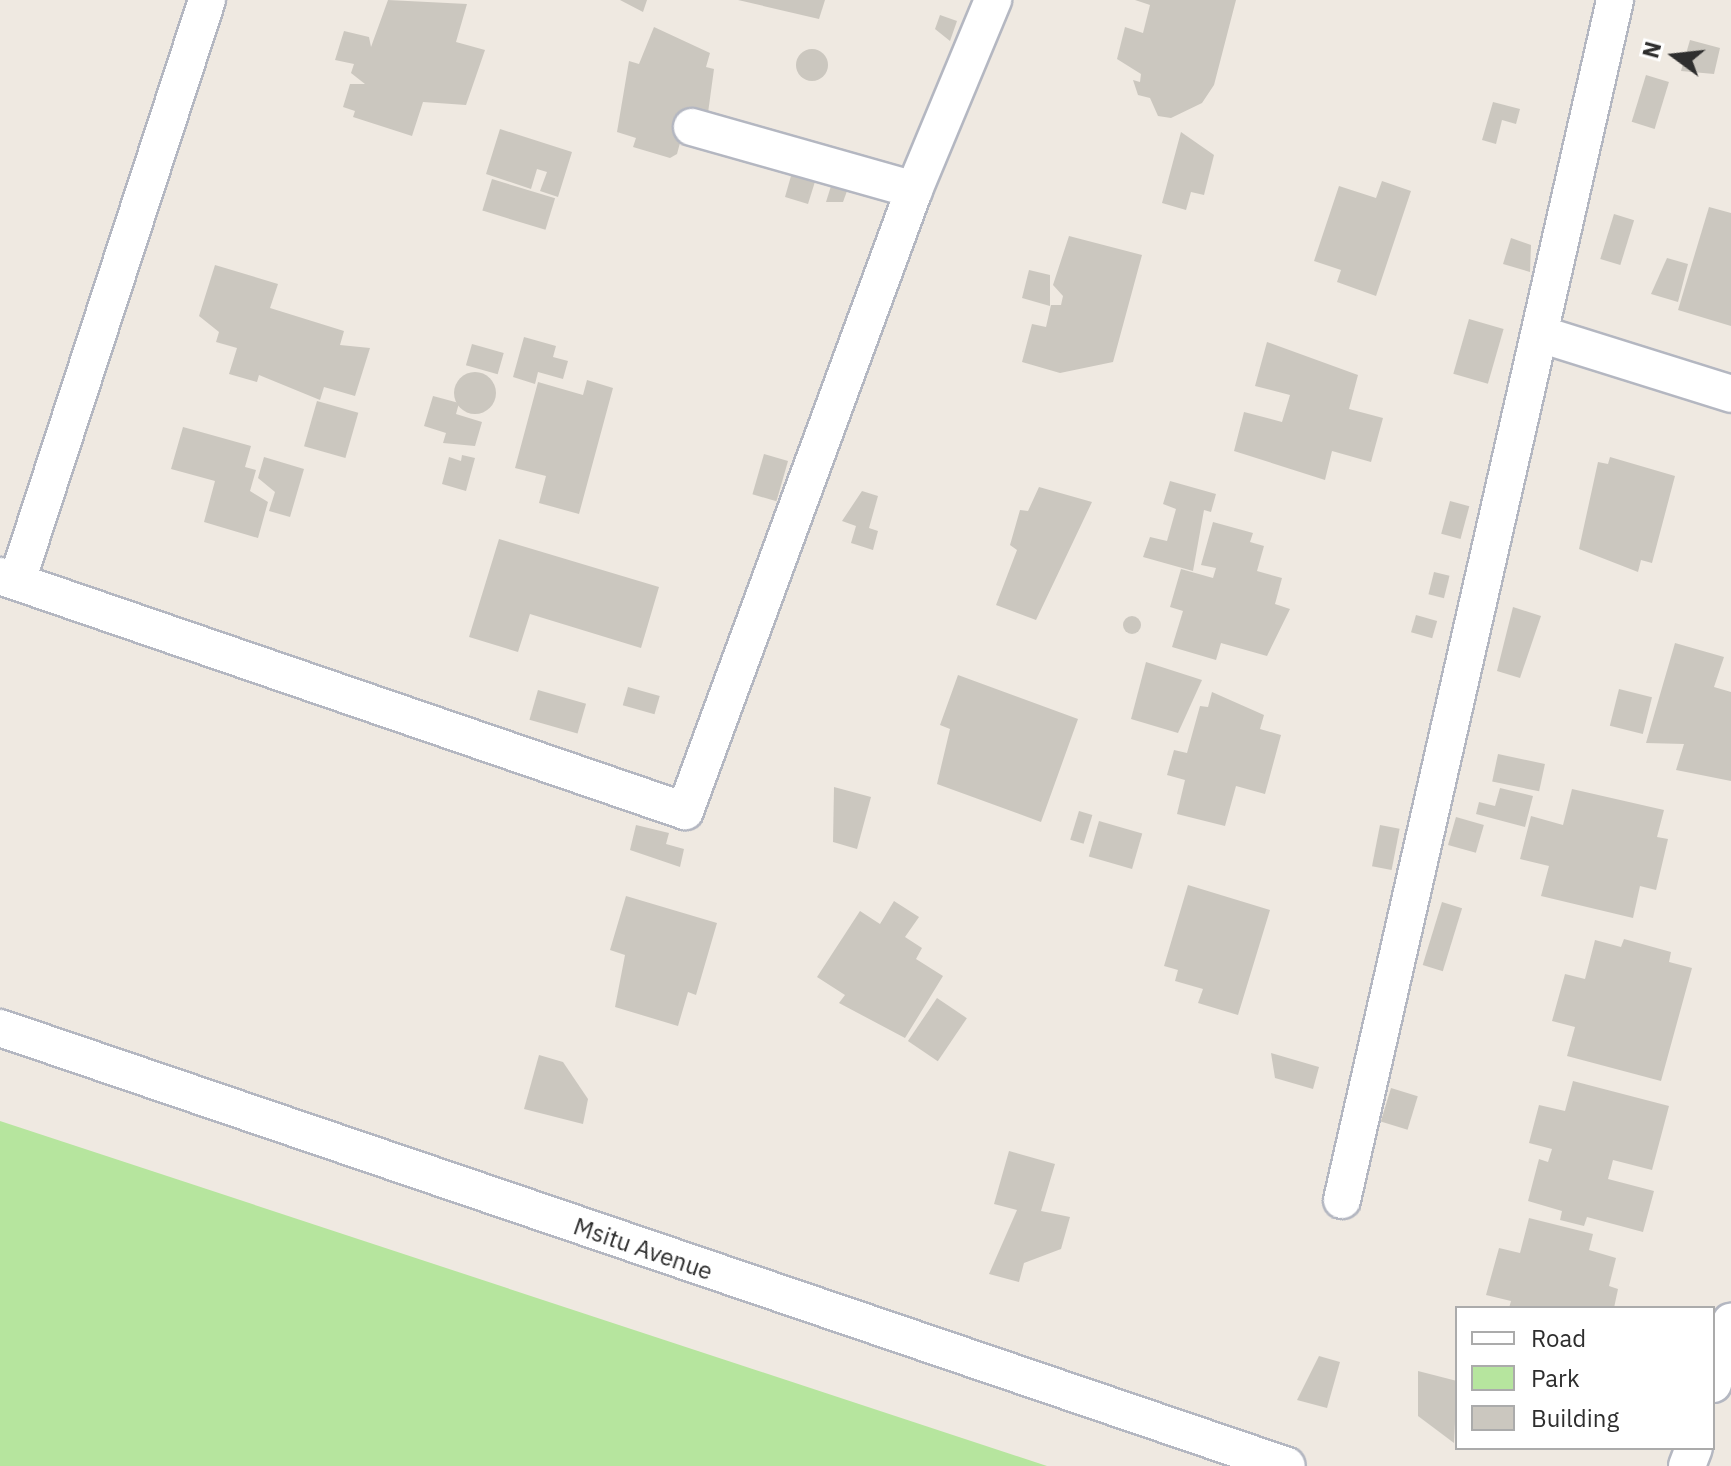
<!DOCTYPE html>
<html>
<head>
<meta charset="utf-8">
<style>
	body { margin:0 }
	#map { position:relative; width:1731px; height:1466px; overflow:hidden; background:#efe9e1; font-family:"IBM Plex Sans",sans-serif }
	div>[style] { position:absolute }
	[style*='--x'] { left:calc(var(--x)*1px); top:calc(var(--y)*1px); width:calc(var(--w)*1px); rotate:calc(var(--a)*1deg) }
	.green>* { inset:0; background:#b6e59e }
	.building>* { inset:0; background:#cbc7bf; transform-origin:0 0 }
	.round { border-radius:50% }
	.roads { filter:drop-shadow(2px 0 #b4b7c1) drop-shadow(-2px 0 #b4b7c1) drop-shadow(0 2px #b4b7c1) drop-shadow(0 -2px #b4b7c1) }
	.minor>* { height:36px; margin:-18px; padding:0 18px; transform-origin:18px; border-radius:18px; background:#fff }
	span { translate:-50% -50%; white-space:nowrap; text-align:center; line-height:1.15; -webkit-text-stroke:6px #fff; paint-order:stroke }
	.street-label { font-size:24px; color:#2e2e2e }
	.legend { position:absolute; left:1455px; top:1306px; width:260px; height:144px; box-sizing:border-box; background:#fff; border:2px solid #ababab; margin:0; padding:10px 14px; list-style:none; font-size:24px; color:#2e2e2e }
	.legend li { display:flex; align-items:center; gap:16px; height:40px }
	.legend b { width:40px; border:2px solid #ababab }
	.north { position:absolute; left:1635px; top:16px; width:80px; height:80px; -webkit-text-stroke:6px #fff; paint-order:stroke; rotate:285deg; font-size:22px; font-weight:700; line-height:32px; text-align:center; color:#2e2e2e }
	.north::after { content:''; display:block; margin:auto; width:28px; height:36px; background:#2e2e2e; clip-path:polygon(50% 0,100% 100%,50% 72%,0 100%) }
</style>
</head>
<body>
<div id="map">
	<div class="green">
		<i style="clip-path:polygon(0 1121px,1047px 1466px,0 1466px)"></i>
	</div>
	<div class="building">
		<i style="clip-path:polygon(388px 0,467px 4px,456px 42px,485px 50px,466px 105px,423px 102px,412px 136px,353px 117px,355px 111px,343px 107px,350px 84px,365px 84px,351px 73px,354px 64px,335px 60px,344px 31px,369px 37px,371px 47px)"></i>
		<i style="clip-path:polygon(620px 0,647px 0,643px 12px)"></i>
		<i style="clip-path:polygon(738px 0,825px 0,819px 19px)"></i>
		<i style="clip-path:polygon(1135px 0,1236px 0,1214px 85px,1202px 103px,1171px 118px,1158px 116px,1150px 98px,1138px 95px,1133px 80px,1140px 82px,1141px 74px,1117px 59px,1125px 27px,1143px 33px,1150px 5px)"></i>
		<i style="clip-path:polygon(940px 15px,957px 21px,950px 41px,935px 29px)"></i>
		<i style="clip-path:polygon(654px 27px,710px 53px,706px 67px,714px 69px,708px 113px,687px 117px,677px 154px,670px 158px,633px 147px,636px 138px,617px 132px,629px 61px,639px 64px)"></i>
		<i style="clip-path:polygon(1690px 40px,1720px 48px,1714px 74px,1681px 71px)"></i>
		<i class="round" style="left:796px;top:49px;width:32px;height:32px"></i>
		<i style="left:1646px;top:75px;width:24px;height:49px;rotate:17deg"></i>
		<i style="clip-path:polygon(1493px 102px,1520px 109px,1516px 124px,1502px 120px,1496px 144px,1482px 140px)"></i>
		<i style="clip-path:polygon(500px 129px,572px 152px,558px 197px,540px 191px,547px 172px,537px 169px,531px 189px,486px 174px)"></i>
		<i style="clip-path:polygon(1181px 132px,1214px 155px,1204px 195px,1191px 192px,1186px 210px,1162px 203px)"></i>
		<i style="clip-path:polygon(793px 169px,818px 172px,808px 204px,785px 197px)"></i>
		<i style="left:492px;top:179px;width:66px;height:33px;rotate:17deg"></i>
		<i style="clip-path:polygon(1382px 181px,1411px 191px,1376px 296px,1337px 282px,1341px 270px,1314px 261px,1339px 186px,1376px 198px)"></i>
		<i style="clip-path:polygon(831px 186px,847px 191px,843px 202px,826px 202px)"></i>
		<i style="clip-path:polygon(1709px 207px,1731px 213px,1731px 326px,1678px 310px)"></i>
		<i style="left:1614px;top:214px;width:21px;height:47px;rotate:17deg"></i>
		<i style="clip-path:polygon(1069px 236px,1142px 255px,1113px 362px,1060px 373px,1022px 362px,1032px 324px,1046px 327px,1051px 305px,1061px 305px,1063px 296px,1053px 285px)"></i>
		<i style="clip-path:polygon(1511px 238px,1531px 245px,1530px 272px,1503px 264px)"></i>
		<i style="clip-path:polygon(1667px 258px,1688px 264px,1678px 302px,1651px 294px)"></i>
		<i style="clip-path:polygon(215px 265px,278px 284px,270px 308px,344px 331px,340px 345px,370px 348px,355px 396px,324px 387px,320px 400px,259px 375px,257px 382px,229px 374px,237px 348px,216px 342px,219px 332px,199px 316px)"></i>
		<i style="clip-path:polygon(1029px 270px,1050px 275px,1050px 306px,1022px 298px)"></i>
		<i style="left:1469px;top:319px;width:36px;height:57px;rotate:16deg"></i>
		<i style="clip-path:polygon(524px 337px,556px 346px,553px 357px,568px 361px,563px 379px,538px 372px,535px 384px,513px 377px)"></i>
		<i style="clip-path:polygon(1267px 342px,1358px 375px,1349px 409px,1383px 418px,1371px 462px,1332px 451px,1325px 480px,1234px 451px,1244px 412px,1282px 422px,1290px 395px,1255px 386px)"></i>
		<i style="left:472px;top:344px;width:33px;height:22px;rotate:16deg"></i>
		<i class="round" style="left:454px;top:372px;width:42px;height:42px"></i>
		<i style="clip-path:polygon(587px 380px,613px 388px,579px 514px,539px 503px,546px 476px,515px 468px,538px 382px,583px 395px)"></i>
		<i style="clip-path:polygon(433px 396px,459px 403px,456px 414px,482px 422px,475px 446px,443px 443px,446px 433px,424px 426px)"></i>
		<i style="left:317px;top:401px;width:43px;height:47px;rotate:16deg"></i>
		<i style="clip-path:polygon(183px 427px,251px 446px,245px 467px,256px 470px,250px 491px,268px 502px,258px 538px,204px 522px,215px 481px,171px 469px)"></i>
		<i style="left:764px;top:454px;width:25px;height:42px;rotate:16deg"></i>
		<i style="clip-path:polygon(462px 455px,475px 458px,466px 491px,442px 484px,449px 457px,461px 461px)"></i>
		<i style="clip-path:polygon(264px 457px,304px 469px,290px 517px,269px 511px,275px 492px,258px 478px)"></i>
		<i style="clip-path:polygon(1610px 457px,1675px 476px,1652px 563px,1641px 560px,1638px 572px,1579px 549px,1598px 462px,1608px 464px)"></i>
		<i style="clip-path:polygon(1170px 481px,1216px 494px,1211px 512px,1204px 510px,1193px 571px,1143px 557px,1150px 537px,1167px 541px,1176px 509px,1163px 504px)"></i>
		<i style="clip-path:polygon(1039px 487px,1092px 502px,1036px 620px,996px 605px,1017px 550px,1010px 545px,1020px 510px,1028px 511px)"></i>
		<i style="clip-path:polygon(862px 491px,878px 496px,869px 528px,878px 531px,873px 550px,851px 543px,856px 526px,842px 521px)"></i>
		<i style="left:1450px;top:501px;width:20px;height:34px;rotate:15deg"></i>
		<i style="clip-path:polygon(1213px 522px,1253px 533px,1250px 542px,1264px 546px,1257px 571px,1282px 578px,1275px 604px,1290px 609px,1267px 656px,1221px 643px,1216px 660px,1172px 647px,1183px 611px,1170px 607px,1181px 569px,1213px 578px,1216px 568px,1201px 565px)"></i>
		<i style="clip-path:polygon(499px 539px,659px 587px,641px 648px,530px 614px,518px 652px,469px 637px)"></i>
		<i style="left:1434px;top:572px;width:16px;height:23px;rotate:14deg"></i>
		<i style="clip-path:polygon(1513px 607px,1541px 616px,1520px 678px,1497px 671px)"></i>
		<i style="left:1416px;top:615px;width:22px;height:18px;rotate:16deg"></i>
		<i class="round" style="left:1123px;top:616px;width:18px;height:18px"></i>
		<i style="clip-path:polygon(1675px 643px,1724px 657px,1714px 687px,1731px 692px,1731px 781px,1676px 770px,1684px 744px,1646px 743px)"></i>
		<i style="clip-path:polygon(1146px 662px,1202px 680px,1178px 733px,1131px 719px)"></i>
		<i style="clip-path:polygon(958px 675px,1078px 719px,1041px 822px,937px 784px,950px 729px,940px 725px)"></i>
		<i style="left:628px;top:687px;width:33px;height:19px;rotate:16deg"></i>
		<i style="left:1619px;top:689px;width:34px;height:38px;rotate:14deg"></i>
		<i style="left:538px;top:690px;width:50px;height:31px;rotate:16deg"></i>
		<i style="clip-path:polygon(1212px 692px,1264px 715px,1260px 729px,1281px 735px,1265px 794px,1236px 786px,1225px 826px,1177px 814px,1185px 780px,1167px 775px,1174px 750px,1187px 753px,1200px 706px,1208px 707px)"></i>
		<i style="left:1498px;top:754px;width:48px;height:28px;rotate:12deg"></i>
		<i style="clip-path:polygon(834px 787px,871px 797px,857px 849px,833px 842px)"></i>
		<i style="clip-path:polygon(1500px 788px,1533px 796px,1525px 827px,1476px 814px,1479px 802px,1495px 806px)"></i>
		<i style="clip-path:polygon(1572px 789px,1664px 810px,1657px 837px,1668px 839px,1656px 890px,1640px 886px,1633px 918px,1541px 896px,1549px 866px,1520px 859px,1531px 816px,1563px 825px)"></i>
		<i style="left:1079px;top:811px;width:14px;height:30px;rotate:17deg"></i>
		<i style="left:1456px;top:817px;width:29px;height:29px;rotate:16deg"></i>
		<i style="left:1099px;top:821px;width:45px;height:37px;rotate:16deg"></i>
		<i style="clip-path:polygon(636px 825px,669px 833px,666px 844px,684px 849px,680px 867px,630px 850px)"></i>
		<i style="left:1380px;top:825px;width:20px;height:42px;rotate:11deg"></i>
		<i style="clip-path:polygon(1188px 885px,1270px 910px,1238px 1015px,1198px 1003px,1203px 989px,1175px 981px,1178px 970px,1164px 966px)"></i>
		<i style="clip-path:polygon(626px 896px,717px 923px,696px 995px,688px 992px,678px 1026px,615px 1007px,625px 955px,610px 950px)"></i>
		<i style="clip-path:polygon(894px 901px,919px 917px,905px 937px,922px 948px,916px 959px,943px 976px,905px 1038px,839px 1003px,845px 995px,817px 977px,860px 911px,880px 924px)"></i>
		<i style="left:1442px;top:902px;width:21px;height:66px;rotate:17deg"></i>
		<i style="clip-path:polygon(1624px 939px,1671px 952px,1669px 962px,1692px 968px,1661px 1081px,1567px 1056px,1575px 1027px,1552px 1021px,1565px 974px,1585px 979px,1595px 940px,1621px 947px)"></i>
		<i style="left:937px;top:998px;width:36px;height:52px;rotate:34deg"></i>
		<i style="clip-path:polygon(1271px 1053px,1319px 1067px,1313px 1089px,1275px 1078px)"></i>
		<i style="clip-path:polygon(539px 1055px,563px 1062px,588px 1099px,583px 1124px,524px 1109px)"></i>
		<i style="clip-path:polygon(1573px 1081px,1669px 1106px,1652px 1170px,1613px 1160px,1608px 1179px,1654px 1191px,1643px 1232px,1587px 1217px,1584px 1226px,1560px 1220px,1562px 1211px,1528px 1201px,1539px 1159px,1548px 1162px,1552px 1149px,1529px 1143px,1539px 1105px,1565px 1111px)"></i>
		<i style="left:1391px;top:1088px;width:28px;height:35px;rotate:17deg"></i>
		<i style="clip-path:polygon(1009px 1151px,1055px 1164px,1041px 1211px,1070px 1217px,1061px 1249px,1024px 1263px,1019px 1282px,989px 1274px,1017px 1210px,994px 1204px)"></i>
		<i style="clip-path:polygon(1529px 1218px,1593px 1234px,1589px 1250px,1616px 1258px,1609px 1286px,1618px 1289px,1614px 1308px,1509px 1308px,1511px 1301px,1486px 1295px,1499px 1248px,1520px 1253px)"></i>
		<i style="clip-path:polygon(1319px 1356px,1340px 1362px,1327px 1408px,1297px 1400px)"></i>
		<i style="clip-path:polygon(1418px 1371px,1457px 1381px,1454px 1443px,1418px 1416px)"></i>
	</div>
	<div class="roads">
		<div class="minor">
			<i style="--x:692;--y:127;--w:231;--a:15.8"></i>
			<i style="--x:1540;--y:334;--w:200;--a:17.4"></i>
			<i style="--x:0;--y:576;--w:724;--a:18.94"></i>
			<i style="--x:685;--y:811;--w:662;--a:-69.76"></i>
			<i style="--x:914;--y:190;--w:206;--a:-67.4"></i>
			<i style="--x:17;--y:581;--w:611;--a:-71.89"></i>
			<i style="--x:0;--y:1028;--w:1359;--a:18.79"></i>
			<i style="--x:1342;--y:1200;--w:1231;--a:-77.18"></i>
			<i style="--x:1713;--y:1384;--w:65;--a:-73.8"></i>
			<i style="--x:1687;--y:1466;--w:19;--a:-69"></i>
		</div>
	</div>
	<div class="street-label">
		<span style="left:643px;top:1249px;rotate:19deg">Msitu Avenue</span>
	</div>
	<ul class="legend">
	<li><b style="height:10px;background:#fff"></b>Road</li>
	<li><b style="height:22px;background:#b6e59e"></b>Park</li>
	<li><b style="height:22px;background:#cbc7bf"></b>Building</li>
	</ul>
	<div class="north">N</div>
</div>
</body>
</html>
